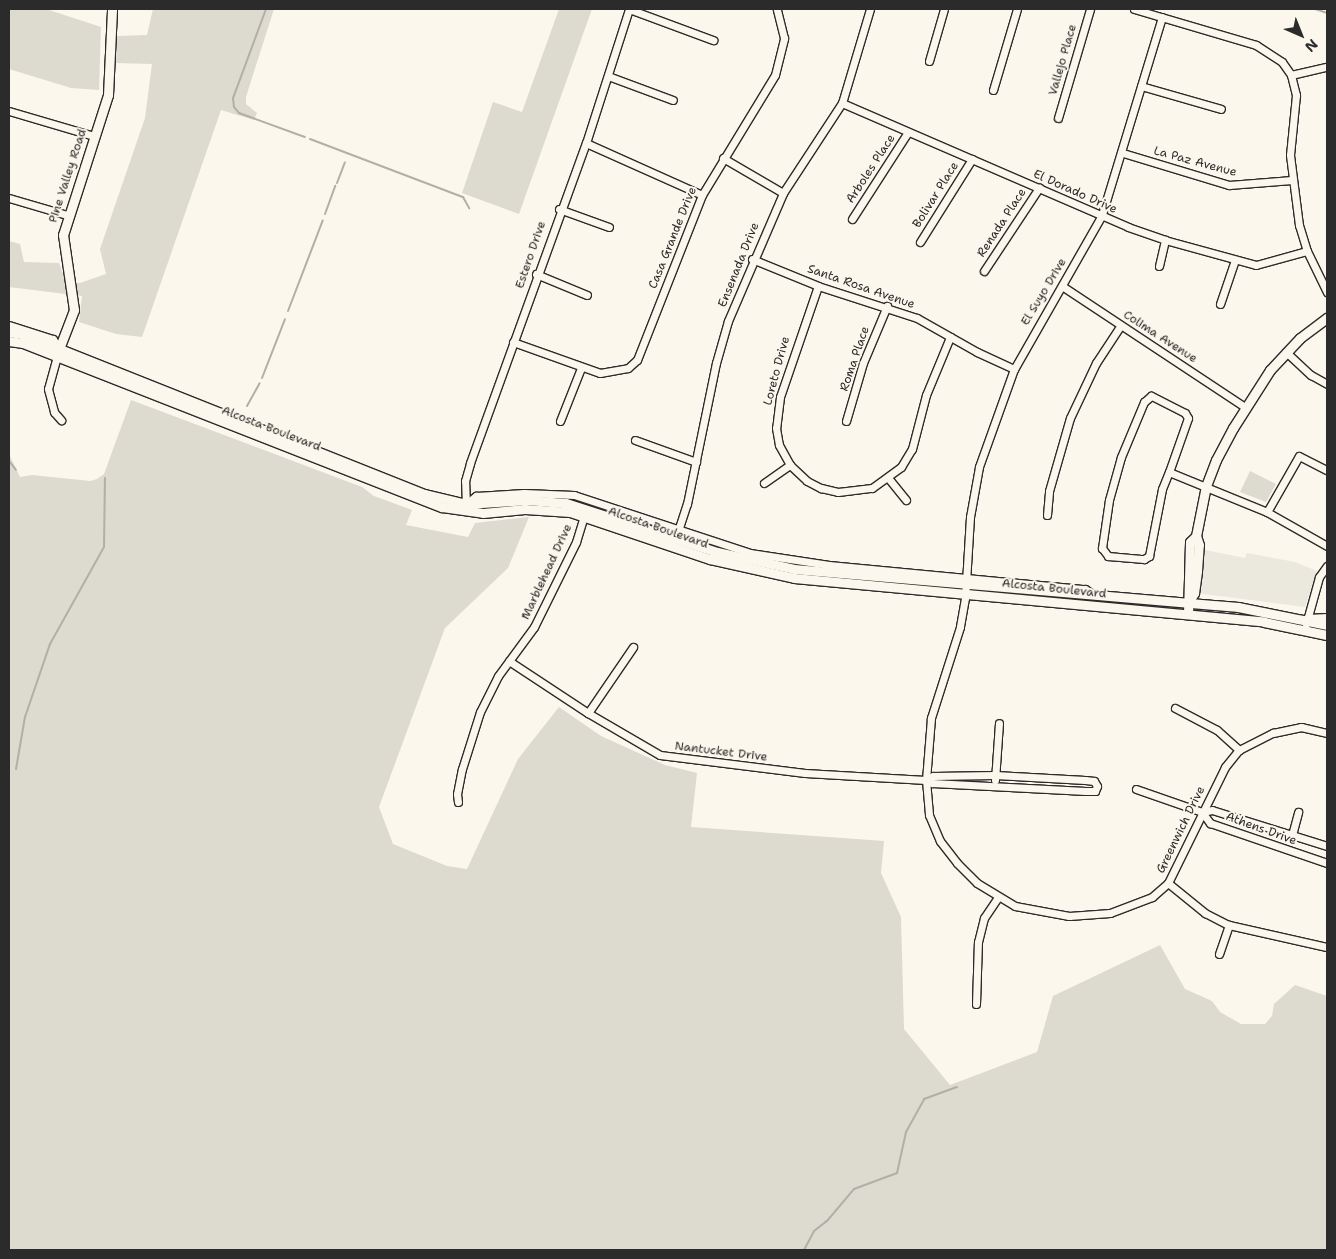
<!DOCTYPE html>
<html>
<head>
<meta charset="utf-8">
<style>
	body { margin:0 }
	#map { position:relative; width:1336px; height:1259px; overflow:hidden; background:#fbf7ec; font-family:"Shantell Sans",sans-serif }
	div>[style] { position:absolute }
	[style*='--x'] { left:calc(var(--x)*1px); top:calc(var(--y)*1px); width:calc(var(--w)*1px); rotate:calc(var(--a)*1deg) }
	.built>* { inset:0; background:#ebe8de }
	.green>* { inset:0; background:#dddad0 }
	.stream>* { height:2px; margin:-1px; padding:0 1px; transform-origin:1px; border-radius:1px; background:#b1afa7 }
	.roads { filter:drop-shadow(1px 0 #2b2b2b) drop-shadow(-1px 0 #2b2b2b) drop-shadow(0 1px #2b2b2b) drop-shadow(0 -1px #2b2b2b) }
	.minor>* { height:7px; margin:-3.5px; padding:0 3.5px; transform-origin:3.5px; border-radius:3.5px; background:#fbf7ec }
	.tertiary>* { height:9px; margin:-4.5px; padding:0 4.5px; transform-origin:4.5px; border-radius:4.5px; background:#fbf7ec }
	.secondary>* { height:9px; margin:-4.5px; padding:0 4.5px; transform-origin:4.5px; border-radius:4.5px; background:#fbf7ec }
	span { translate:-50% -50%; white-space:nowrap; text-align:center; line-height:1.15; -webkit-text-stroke:4px #fbf7ec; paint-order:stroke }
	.street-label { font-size:12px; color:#2b2b2b }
	.frame { position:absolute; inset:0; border:10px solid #2b2b2b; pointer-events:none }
	.north { position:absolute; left:1276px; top:10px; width:50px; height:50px; -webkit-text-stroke:4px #fbf7ec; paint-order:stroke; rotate:136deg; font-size:14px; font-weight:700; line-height:20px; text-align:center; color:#2b2b2b }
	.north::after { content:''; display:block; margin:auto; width:18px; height:22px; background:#2b2b2b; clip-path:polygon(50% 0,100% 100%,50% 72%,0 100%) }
</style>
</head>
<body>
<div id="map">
	<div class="built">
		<i style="clip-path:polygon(1205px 550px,1245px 558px,1247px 553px,1295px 562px,1317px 571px,1305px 607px,1203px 594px,1199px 591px)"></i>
	</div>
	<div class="green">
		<i style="clip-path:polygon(9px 9px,46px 9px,101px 27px,99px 90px,71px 88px,9px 69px)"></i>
		<i style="clip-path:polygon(153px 9px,274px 9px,246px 97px,246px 104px,257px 113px,254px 120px,221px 110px,142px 337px,116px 334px,79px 322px,82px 296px,9px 287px,9px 241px,20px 244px,24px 262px,59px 263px,66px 282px,80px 283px,106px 274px,100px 249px,145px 118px,152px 64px,116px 63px,117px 36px,147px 35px)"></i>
		<i style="clip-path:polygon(559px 9px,592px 9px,519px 214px,462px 193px,493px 102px,522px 112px)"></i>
		<i style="clip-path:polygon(131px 400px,362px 487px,374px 496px,412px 510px,406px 525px,468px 537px,475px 523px,529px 517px,508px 568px,445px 628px,379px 807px,393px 844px,447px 866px,467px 869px,518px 759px,559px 707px,601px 736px,665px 765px,697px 773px,691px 827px,884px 841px,881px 873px,901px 917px,904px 1029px,950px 1085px,1037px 1052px,1053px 996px,1160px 945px,1185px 989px,1212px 1001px,1220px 1012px,1241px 1024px,1265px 1024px,1272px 1016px,1274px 1004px,1295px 985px,1327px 996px,1327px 1250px,9px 1250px,9px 454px,20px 477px,32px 475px,90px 481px,97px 479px,104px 474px)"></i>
		<i style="clip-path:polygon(1250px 471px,1276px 484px,1266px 502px,1240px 492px)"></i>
	</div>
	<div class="stream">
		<i style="--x:266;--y:9;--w:95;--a:110.3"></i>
		<i style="--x:233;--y:98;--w:9;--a:84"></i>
		<i style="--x:234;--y:107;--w:8;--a:50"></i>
		<i style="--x:239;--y:113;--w:70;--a:20"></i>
		<i style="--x:1315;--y:9;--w:13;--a:18"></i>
		<i style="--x:310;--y:139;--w:164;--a:20.8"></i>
		<i style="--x:463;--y:197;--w:13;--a:61"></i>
		<i style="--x:337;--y:183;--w:22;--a:-69"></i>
		<i style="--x:325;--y:214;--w:30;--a:-70"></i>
		<i style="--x:288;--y:311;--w:97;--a:-69"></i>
		<i style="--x:262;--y:378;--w:63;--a:-68.7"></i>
		<i style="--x:247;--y:406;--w:26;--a:-61"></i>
		<i style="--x:9;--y:461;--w:11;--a:52"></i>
		<i style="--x:16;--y:769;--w:53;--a:-80.2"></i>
		<i style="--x:25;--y:717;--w:77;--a:-71.1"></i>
		<i style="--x:50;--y:644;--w:111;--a:-60.9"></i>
		<i style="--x:104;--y:547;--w:69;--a:-89.2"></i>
		<i style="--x:804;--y:1250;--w:21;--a:-62"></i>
		<i style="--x:814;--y:1231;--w:16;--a:-38"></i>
		<i style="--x:827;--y:1221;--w:42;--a:-49.8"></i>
		<i style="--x:854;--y:1189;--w:46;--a:-20.4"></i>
		<i style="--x:897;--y:1173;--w:42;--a:-77.6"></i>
		<i style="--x:906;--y:1132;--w:38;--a:-61"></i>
		<i style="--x:924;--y:1099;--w:35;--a:-20"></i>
	</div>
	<div class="roads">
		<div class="minor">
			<i style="--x:1134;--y:9;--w:127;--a:16.4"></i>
			<i style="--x:1256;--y:45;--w:31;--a:33"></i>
			<i style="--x:1282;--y:62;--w:16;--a:55"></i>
			<i style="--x:1291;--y:75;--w:21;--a:76"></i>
			<i style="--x:1296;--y:95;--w:60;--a:95.7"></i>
			<i style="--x:1290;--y:155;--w:71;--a:82.7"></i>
			<i style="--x:1299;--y:225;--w:27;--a:73"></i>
			<i style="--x:1307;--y:251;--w:46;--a:64"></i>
			<i style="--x:1162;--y:17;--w:207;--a:106.9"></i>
			<i style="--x:1102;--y:215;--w:177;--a:119.7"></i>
			<i style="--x:1014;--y:369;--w:104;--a:109.7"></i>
			<i style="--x:979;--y:467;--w:51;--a:100.2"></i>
			<i style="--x:970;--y:517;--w:81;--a:93.5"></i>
			<i style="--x:965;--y:598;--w:29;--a:100"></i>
			<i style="--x:960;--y:627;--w:96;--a:107.7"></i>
			<i style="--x:931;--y:718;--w:62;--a:94.6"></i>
			<i style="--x:926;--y:780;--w:35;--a:85"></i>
			<i style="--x:929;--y:815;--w:28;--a:67"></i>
			<i style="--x:940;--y:841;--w:28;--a:52"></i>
			<i style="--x:957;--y:863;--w:28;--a:45"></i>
			<i style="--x:977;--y:883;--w:44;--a:31.2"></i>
			<i style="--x:1015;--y:906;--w:55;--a:10.5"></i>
			<i style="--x:1069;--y:916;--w:41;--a:-4.2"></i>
			<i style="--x:1110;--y:913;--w:45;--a:-20.9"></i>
			<i style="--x:1152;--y:897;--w:21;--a:-41"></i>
			<i style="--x:1168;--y:883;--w:129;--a:-63.8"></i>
			<i style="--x:1225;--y:767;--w:22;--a:-51"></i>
			<i style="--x:1239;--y:750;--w:38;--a:-27"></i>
			<i style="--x:1273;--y:733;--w:29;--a:-12"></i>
			<i style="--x:1301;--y:727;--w:27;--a:13"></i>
			<i style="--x:929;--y:61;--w:54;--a:-73.9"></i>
			<i style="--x:1291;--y:75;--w:37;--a:-13"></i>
			<i style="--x:608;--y:76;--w:69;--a:20.3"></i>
			<i style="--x:1141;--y:86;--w:83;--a:16"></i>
			<i style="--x:993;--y:90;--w:84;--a:-73.5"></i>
			<i style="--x:842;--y:103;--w:312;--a:23.4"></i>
			<i style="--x:1128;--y:227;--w:39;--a:19"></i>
			<i style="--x:1165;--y:240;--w:94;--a:15.4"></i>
			<i style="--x:1256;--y:265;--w:53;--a:-15.4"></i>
			<i style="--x:9;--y:111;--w:89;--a:16.4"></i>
			<i style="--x:1058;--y:118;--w:114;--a:-73.6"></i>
			<i style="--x:586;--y:143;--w:127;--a:24.1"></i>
			<i style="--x:1123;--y:153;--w:111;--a:16.8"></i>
			<i style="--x:1229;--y:185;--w:63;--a:-4.5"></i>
			<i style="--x:723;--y:158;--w:69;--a:30.3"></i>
			<i style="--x:9;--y:198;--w:60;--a:16.3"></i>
			<i style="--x:559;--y:209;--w:53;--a:19.8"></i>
			<i style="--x:852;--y:219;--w:103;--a:-57.2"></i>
			<i style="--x:920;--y:242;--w:98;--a:-57.9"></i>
			<i style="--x:752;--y:259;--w:71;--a:22.2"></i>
			<i style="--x:818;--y:286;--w:104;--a:17.9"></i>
			<i style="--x:917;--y:318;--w:69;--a:29.5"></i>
			<i style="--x:977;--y:352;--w:41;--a:24.7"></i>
			<i style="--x:1159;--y:266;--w:27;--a:-77"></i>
			<i style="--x:984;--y:271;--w:100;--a:-56.5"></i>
			<i style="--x:536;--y:274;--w:55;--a:22.4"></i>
			<i style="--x:818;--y:286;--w:117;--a:108.9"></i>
			<i style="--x:780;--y:397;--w:31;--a:97"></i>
			<i style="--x:776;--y:428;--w:17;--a:80"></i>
			<i style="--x:779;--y:445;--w:23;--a:61"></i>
			<i style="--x:790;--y:465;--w:23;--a:43"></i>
			<i style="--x:807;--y:481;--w:16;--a:27"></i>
			<i style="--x:821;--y:488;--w:17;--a:13"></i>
			<i style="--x:838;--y:492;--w:34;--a:-7"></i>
			<i style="--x:872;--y:488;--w:36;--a:-36"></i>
			<i style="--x:901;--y:467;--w:21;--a:-59"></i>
			<i style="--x:912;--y:449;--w:56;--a:-75.5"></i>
			<i style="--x:926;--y:395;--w:63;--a:-67.5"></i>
			<i style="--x:1062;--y:286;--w:219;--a:33.5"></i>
			<i style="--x:1220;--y:304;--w:46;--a:-71.2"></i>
			<i style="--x:9;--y:325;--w:46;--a:17.7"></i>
			<i style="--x:53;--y:339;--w:12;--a:59"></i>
			<i style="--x:59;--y:349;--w:41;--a:105.4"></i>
			<i style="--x:48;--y:389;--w:24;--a:75"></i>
			<i style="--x:54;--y:412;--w:11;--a:49"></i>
			<i style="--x:513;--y:342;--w:92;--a:19.6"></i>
			<i style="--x:600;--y:373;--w:28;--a:-10"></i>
			<i style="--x:628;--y:368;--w:12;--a:-42"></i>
			<i style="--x:637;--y:360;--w:177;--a:-68.5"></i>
			<i style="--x:702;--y:195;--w:140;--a:-58.7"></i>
			<i style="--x:775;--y:75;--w:38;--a:-76"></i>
			<i style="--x:784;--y:38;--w:30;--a:-104"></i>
			<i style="--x:1286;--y:352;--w:34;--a:43"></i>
			<i style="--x:1311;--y:375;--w:18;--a:29"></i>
			<i style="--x:560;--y:421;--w:57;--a:-68.4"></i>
			<i style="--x:846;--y:421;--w:60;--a:-73.7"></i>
			<i style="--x:863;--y:363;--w:62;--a:-67.2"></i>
			<i style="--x:635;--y:440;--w:65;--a:19.8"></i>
			<i style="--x:1169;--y:472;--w:57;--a:-70.6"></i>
			<i style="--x:1188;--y:418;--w:6;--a:-121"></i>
			<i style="--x:1185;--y:413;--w:38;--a:-153"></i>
			<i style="--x:1151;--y:396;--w:9;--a:139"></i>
			<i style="--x:1144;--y:402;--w:60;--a:112.7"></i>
			<i style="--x:1121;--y:457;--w:45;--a:105.6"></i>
			<i style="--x:1109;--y:500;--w:49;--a:98.3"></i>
			<i style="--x:1102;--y:548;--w:10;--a:53"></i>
			<i style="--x:1108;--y:556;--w:36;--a:5"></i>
			<i style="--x:1144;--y:559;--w:6;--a:-31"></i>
			<i style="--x:1149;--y:556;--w:68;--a:-79"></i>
			<i style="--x:1162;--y:489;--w:18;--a:-68"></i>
			<i style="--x:1169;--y:472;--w:106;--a:22.2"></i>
			<i style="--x:1267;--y:512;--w:69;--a:29.5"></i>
			<i style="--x:889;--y:479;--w:27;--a:51"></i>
			<i style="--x:764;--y:483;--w:32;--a:-35"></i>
			<i style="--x:466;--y:504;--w:13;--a:-39"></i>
			<i style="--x:476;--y:496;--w:48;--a:-3.6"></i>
			<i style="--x:524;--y:493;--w:50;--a:2.3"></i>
			<i style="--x:574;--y:495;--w:185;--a:18.2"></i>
			<i style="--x:750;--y:553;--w:80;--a:8.6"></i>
			<i style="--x:829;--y:565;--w:257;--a:5.4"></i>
			<i style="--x:1085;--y:589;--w:11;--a:34"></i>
			<i style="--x:466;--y:506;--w:25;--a:-92"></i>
			<i style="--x:465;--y:481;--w:19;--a:-74"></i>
			<i style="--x:470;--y:463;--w:340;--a:-70.1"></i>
			<i style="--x:586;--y:143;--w:141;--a:-72.2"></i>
			<i style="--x:629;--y:9;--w:90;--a:20.3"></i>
			<i style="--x:1267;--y:512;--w:64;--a:-60.3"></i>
			<i style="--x:1299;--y:456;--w:31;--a:27"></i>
			<i style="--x:1047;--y:515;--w:24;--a:-85"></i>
			<i style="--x:1049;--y:491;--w:76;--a:-74"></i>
			<i style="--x:1070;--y:418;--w:61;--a:-64.7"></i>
			<i style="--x:1096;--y:363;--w:45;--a:-56.7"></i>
			<i style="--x:677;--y:534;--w:32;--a:-72"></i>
			<i style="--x:687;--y:504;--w:144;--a:-78.4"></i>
			<i style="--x:716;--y:363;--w:44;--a:-74.1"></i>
			<i style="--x:728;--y:321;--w:139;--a:-66.7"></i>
			<i style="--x:783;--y:193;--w:108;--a:-56.8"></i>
			<i style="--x:842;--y:103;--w:98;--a:-73.4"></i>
			<i style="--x:1307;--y:618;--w:20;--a:-3"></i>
			<i style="--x:1306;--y:624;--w:49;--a:-74.5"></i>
			<i style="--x:1319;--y:577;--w:14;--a:-54"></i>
			<i style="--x:509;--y:661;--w:95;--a:33.4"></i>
			<i style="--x:588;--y:713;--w:83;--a:30.3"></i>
			<i style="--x:660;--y:755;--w:146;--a:7.1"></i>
			<i style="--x:805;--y:773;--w:121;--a:3.3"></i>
			<i style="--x:926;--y:780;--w:7;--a:27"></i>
			<i style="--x:932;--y:783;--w:154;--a:3"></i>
			<i style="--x:1086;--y:791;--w:9;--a:0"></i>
			<i style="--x:1095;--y:791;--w:5;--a:-68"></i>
			<i style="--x:1097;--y:786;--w:6;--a:-121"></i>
			<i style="--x:1094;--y:781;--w:9;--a:-174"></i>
			<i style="--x:1085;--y:780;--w:90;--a:-176.8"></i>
			<i style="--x:995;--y:775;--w:62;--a:179.1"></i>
			<i style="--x:933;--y:776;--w:8;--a:150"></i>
			<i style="--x:1175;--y:708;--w:47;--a:27.6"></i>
			<i style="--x:1217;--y:730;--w:30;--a:42"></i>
			<i style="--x:588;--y:713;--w:80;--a:-55.7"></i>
			<i style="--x:995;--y:780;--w:57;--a:-86"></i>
			<i style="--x:1136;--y:789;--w:70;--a:19.2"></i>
			<i style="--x:458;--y:802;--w:8;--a:-97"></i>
			<i style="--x:457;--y:794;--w:25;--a:-79"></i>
			<i style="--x:462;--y:769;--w:60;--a:-72.5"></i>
			<i style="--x:480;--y:712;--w:40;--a:-63.4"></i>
			<i style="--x:498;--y:676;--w:61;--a:-53.7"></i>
			<i style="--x:534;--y:627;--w:95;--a:-63.7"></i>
			<i style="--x:576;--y:542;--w:27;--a:-73"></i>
			<i style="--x:1202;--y:812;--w:14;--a:54"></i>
			<i style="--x:1210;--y:823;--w:124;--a:18.9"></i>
			<i style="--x:1202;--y:812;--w:10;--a:-11"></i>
			<i style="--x:1212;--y:810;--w:121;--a:17.4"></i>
			<i style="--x:1292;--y:835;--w:24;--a:-75"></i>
			<i style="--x:1168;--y:883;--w:48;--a:39"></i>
			<i style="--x:1205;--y:913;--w:27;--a:27"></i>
			<i style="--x:1229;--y:925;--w:100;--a:12.7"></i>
			<i style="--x:1219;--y:954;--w:31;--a:-71"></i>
			<i style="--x:976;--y:1004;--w:62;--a:-88.2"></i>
			<i style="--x:978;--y:942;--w:25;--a:-76"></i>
			<i style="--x:984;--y:918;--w:25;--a:-56"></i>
		</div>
		<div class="tertiary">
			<i style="--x:59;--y:349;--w:42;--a:-69"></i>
			<i style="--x:74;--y:310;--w:76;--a:-98.3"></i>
			<i style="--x:63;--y:235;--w:147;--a:-72.2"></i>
			<i style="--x:108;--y:95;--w:86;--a:-87.3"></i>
			<i style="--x:1188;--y:603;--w:12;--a:-59"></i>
			<i style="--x:1194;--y:593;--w:22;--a:-82"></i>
			<i style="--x:1197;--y:571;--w:26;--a:-86"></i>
			<i style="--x:1199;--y:545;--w:9;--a:-108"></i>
			<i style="--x:1188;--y:614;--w:72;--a:-88.4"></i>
			<i style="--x:1190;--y:542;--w:8;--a:-45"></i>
			<i style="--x:1196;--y:536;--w:51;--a:-78.7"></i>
			<i style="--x:1206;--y:486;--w:28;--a:-69"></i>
			<i style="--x:1216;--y:460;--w:36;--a:-62"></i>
			<i style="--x:1233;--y:428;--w:69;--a:-57.5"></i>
			<i style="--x:1270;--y:370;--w:44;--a:-46.8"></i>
			<i style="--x:1300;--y:338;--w:34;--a:-37"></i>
		</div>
		<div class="secondary">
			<i style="--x:9;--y:332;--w:13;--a:9"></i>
			<i style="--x:22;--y:334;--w:434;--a:21.7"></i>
			<i style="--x:425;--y:494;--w:42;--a:13.7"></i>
			<i style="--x:466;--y:504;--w:62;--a:-3.7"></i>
			<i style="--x:528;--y:500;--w:38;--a:5"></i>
			<i style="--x:566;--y:503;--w:159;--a:18"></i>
			<i style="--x:717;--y:552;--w:79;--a:12.4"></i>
			<i style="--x:794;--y:569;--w:446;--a:4.9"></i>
			<i style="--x:1238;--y:607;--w:91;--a:11.4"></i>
			<i style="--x:9;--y:341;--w:14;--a:8"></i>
			<i style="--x:23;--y:343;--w:450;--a:21.4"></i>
			<i style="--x:442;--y:507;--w:41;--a:8.3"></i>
			<i style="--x:483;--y:513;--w:42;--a:-5.4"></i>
			<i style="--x:525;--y:509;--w:45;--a:3.8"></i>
			<i style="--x:570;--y:512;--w:148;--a:18.6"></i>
			<i style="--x:710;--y:559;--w:86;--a:12.7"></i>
			<i style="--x:794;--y:578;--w:472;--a:5.3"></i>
			<i style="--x:1264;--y:622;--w:64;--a:11.7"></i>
		</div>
	</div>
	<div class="street-label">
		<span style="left:1063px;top:60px;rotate:-74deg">Vallejo Place</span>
		<span style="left:1195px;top:162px;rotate:15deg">La Paz Avenue</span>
		<span style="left:871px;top:169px;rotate:-57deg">Arboles Place</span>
		<span style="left:68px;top:176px;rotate:-72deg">Pine Valley Road</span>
		<span style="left:1075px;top:192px;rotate:24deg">El Dorado Drive</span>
		<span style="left:936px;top:195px;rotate:-58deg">Bolivar Place</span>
		<span style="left:1002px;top:223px;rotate:-57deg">Renada Place</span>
		<span style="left:673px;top:238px;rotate:-68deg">Casa Grande Drive</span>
		<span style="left:531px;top:255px;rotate:-71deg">Estero Drive</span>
		<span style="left:739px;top:265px;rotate:-68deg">Ensenada Drive</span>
		<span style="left:861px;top:287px;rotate:19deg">Santa Rosa Avenue</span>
		<span style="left:1044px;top:292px;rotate:-59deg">El Suyo Drive</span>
		<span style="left:1160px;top:337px;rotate:33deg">Colima Avenue</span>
		<span style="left:855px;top:359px;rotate:-71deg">Roma Place</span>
		<span style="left:777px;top:371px;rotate:-75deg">Loreto Drive</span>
		<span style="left:271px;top:429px;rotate:21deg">Alcosta Boulevard</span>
		<span style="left:658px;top:528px;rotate:19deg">Alcosta Boulevard</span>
		<span style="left:547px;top:572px;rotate:-65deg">Marblehead Drive</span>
		<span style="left:1054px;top:589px;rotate:6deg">Alcosta Boulevard</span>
		<span style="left:721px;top:752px;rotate:7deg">Nantucket Drive</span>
		<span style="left:1261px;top:829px;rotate:20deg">Athens Drive</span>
		<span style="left:1181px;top:830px;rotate:-64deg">Greenwich Drive</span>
	</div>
	<div class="frame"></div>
	<div class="north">N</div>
</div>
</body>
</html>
